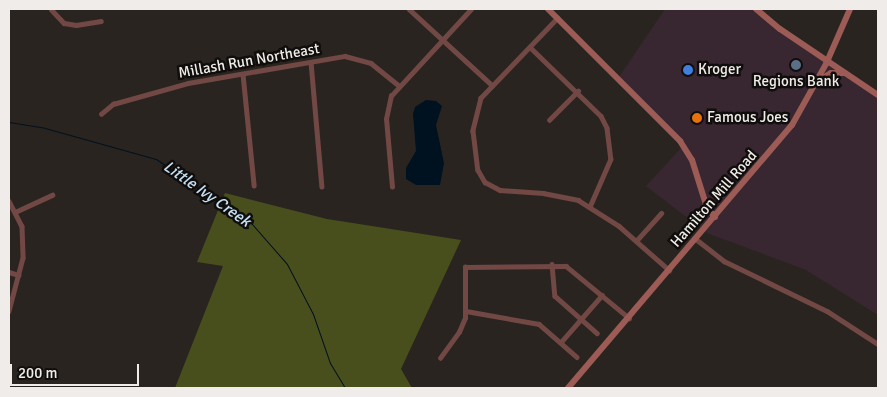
<!DOCTYPE html>
<html>
<head>
<meta charset="utf-8">
<style>
	body { margin:0 }
	#map { position:relative; width:887px; height:397px; overflow:hidden; background:#2a2420; font-family:Signika,sans-serif }
	div>[style] { position:absolute }
	[style*='--x'] { left:calc(var(--x)*1px); top:calc(var(--y)*1px); width:calc(var(--w)*1px); rotate:calc(var(--a)*1deg) }
	.commercial>* { inset:0; background:#382730 }
	.forest>* { inset:0; background:#494e1d }
	.water>* { inset:0; background:#00111f }
	.stream>* { height:1px; margin:-0.5px; padding:0 0.5px; transform-origin:0.5px; border-radius:0.5px; background:#00111f }
	.street>* { height:4.5px; margin:-2.25px; padding:0 2.25px; transform-origin:2.25px; border-radius:2.25px; background:#724845 }
	.secondary>* { height:6px; margin:-3px; padding:0 3px; transform-origin:3px; border-radius:3px; background:#9d5b55 }
	.dots>* { width:14px; height:14px; translate:-50% -50%; box-sizing:border-box; border:2px solid #100e0c; border-radius:50% }
	span { translate:-50% -50%; white-space:nowrap; text-align:center; line-height:1.15; -webkit-text-stroke:5px #100e0c; paint-order:stroke }
	.street-label { font-size:15px; color:#f0ece9 }
	.poi-label { font-size:15px; color:#f0ece9 }
	.left { translate:0 -50%; text-align:left }
	.water-label { font-size:16px; color:#c5e0f4; font-style:italic }
	.frame { position:absolute; inset:0; border:10px solid #f0ece9; pointer-events:none }
	.scale { position:absolute; left:10px; top:364px; width:129px; height:22px; box-sizing:border-box; border:2px solid #f0ece9; border-top:0; padding-left:6px; font-size:15px; line-height:18px; white-space:nowrap; color:#f0ece9; -webkit-text-stroke:4px #100e0c; paint-order:stroke }
</style>
</head>
<body>
<div id="map">
	<div class="commercial">
		<i style="clip-path:polygon(665px 9px,755px 9px,878px 91px,878px 315px,806px 270px,707px 233px,646px 186px,683px 146px,619px 77px)"></i>
	</div>
	<div class="forest">
		<i style="clip-path:polygon(225px 193px,327px 219px,461px 240px,401px 369px,412px 388px,175px 388px,223px 266px,197px 262px)"></i>
	</div>
	<div class="water">
		<i style="clip-path:polygon(426px 100px,436px 101px,442px 106px,436px 125px,444px 163px,440px 185px,416px 185px,406px 179px,406px 168px,416px 151px,413px 114px,415px 107px)"></i>
	</div>
	<div class="stream">
		<i style="--x:9;--y:122;--w:36;--a:9"></i>
		<i style="--x:45;--y:128;--w:115;--a:15.6"></i>
		<i style="--x:156;--y:159;--w:116;--a:34.1"></i>
		<i style="--x:252;--y:224;--w:53;--a:48.8"></i>
		<i style="--x:287;--y:264;--w:56;--a:62.5"></i>
		<i style="--x:313;--y:314;--w:52;--a:70.9"></i>
		<i style="--x:330;--y:363;--w:29;--a:59"></i>
	</div>
	<div class="street">
		<i style="--x:51;--y:9;--w:19;--a:47"></i>
		<i style="--x:64;--y:23;--w:12;--a:9"></i>
		<i style="--x:76;--y:25;--w:25;--a:-9"></i>
		<i style="--x:409;--y:9;--w:113;--a:42.5"></i>
		<i style="--x:558;--y:18;--w:111;--a:133.9"></i>
		<i style="--x:481;--y:98;--w:34;--a:104"></i>
		<i style="--x:473;--y:131;--w:39;--a:83"></i>
		<i style="--x:478;--y:170;--w:14;--a:60"></i>
		<i style="--x:485;--y:182;--w:17;--a:28"></i>
		<i style="--x:500;--y:190;--w:43;--a:4"></i>
		<i style="--x:543;--y:193;--w:36;--a:11"></i>
		<i style="--x:578;--y:200;--w:49;--a:32.4"></i>
		<i style="--x:619;--y:226;--w:67;--a:41.3"></i>
		<i style="--x:530;--y:47;--w:99;--a:44.2"></i>
		<i style="--x:601;--y:116;--w:13;--a:63"></i>
		<i style="--x:607;--y:128;--w:31;--a:83"></i>
		<i style="--x:611;--y:159;--w:52;--a:113.6"></i>
		<i style="--x:311;--y:62;--w:125;--a:85"></i>
		<i style="--x:243;--y:74;--w:112;--a:84.3"></i>
		<i style="--x:101;--y:114;--w:16;--a:-40"></i>
		<i style="--x:113;--y:104;--w:78;--a:-15.6"></i>
		<i style="--x:188;--y:83;--w:159;--a:-9.8"></i>
		<i style="--x:345;--y:56;--w:27;--a:15"></i>
		<i style="--x:371;--y:63;--w:35;--a:39"></i>
		<i style="--x:549;--y:120;--w:41;--a:-45"></i>
		<i style="--x:392;--y:187;--w:68;--a:-95"></i>
		<i style="--x:386;--y:119;--w:24;--a:-78"></i>
		<i style="--x:391;--y:96;--w:118;--a:-47.4"></i>
		<i style="--x:9;--y:201;--w:28;--a:63"></i>
		<i style="--x:22;--y:226;--w:32;--a:88"></i>
		<i style="--x:23;--y:258;--w:55;--a:104.8"></i>
		<i style="--x:15;--y:212;--w:41;--a:-24.7"></i>
		<i style="--x:696;--y:239;--w:36;--a:38"></i>
		<i style="--x:724;--y:261;--w:114;--a:25.9"></i>
		<i style="--x:827;--y:311;--w:61;--a:32.9"></i>
		<i style="--x:637;--y:240;--w:36;--a:-48"></i>
		<i style="--x:552;--y:264;--w:32;--a:85"></i>
		<i style="--x:555;--y:296;--w:56;--a:41.4"></i>
		<i style="--x:9;--y:272;--w:10;--a:17"></i>
		<i style="--x:466;--y:311;--w:74;--a:10.1"></i>
		<i style="--x:539;--y:324;--w:50;--a:41"></i>
		<i style="--x:561;--y:342;--w:62;--a:-48.9"></i>
		<i style="--x:440;--y:358;--w:32;--a:-54"></i>
		<i style="--x:459;--y:332;--w:15;--a:-67"></i>
		<i style="--x:465;--y:318;--w:51;--a:-90"></i>
		<i style="--x:465;--y:267;--w:101;--a:-0.6"></i>
		<i style="--x:566;--y:266;--w:82;--a:39.5"></i>
	</div>
	<div class="secondary">
		<i style="--x:548;--y:9;--w:187;--a:45"></i>
		<i style="--x:680;--y:141;--w:22;--a:58"></i>
		<i style="--x:692;--y:160;--w:50;--a:72.6"></i>
		<i style="--x:707;--y:208;--w:12;--a:48"></i>
		<i style="--x:756;--y:9;--w:31;--a:40"></i>
		<i style="--x:780;--y:29;--w:118;--a:34"></i>
		<i style="--x:818;--y:81;--w:15;--a:-32"></i>
		<i style="--x:831;--y:73;--w:14;--a:0"></i>
		<i style="--x:568;--y:388;--w:345;--a:-49.6"></i>
		<i style="--x:792;--y:125;--w:70;--a:-60.9"></i>
		<i style="--x:826;--y:64;--w:60;--a:-66.4"></i>
	</div>
	<div class="dots">
		<i style="left:796px;top:65px;background:#5c6f8a"></i>
		<i style="left:688px;top:70px;background:#3f7fe0"></i>
		<i style="left:697px;top:118px;background:#e8710a"></i>
	</div>
	<div class="street-label">
		<span style="left:249px;top:61px;rotate:-10deg">Millash Run Northeast</span>
		<span style="left:714px;top:199px;rotate:-49deg">Hamilton Mill Road</span>
	</div>
	<div class="poi-label">
		<span class="left" style="left:698px;top:70px">Kroger</span>
		<span style="left:796px;top:82px">Regions Bank</span>
		<span class="left" style="left:707px;top:118px">Famous Joes</span>
	</div>
	<div class="water-label">
		<span style="left:207px;top:194px;rotate:35deg">Little Ivy Creek</span>
	</div>
	<div class="frame"></div>
	<div class="scale">200 m</div>
</div>
</body>
</html>
